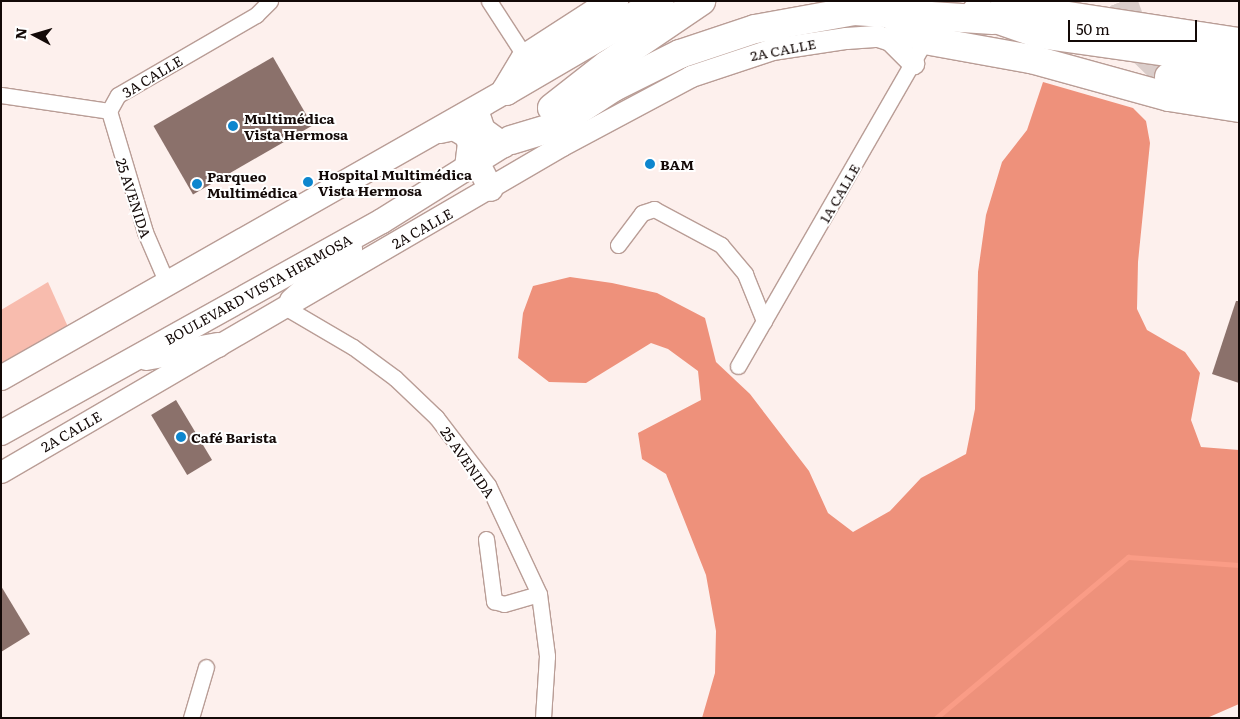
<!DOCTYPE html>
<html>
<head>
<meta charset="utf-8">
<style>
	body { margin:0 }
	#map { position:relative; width:1240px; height:719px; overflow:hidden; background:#fdf0ed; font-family:Literata,serif }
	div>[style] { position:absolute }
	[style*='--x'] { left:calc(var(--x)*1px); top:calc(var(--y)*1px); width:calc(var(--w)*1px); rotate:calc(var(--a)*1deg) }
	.green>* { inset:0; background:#f8bcae }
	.forest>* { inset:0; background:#ee917b }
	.stream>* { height:5px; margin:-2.5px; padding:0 2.5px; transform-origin:2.5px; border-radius:2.5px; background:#fa9c86 }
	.building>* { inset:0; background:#8b716b; transform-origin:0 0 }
	.highway-tunnel>* { height:28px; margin-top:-14px; transform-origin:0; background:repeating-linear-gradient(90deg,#dacdca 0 28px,transparent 0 42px) }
	.roads { filter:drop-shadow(1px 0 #b99d96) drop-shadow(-1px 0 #b99d96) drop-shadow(0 1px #b99d96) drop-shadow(0 -1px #b99d96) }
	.street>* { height:15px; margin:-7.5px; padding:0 7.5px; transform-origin:7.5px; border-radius:7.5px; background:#fff }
	.secondary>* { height:21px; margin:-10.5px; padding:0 10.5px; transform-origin:10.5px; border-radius:10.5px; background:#fff }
	.primary>* { height:24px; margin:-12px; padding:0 12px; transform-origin:12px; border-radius:12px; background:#fff }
	.highway>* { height:28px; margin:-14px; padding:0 14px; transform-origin:14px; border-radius:14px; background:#fff }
	.dots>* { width:14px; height:14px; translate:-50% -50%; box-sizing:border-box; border:2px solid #fff; border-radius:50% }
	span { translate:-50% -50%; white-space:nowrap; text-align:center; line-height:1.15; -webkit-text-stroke:4px #fff; paint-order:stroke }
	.street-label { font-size:14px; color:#130907 }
	.poi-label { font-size:14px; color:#130907; font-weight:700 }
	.left { translate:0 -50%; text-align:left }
	.frame { position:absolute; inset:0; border:2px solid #130907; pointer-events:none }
	.north { position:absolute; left:10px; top:10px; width:50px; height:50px; -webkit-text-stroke:4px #fff; paint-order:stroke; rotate:276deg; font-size:14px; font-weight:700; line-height:20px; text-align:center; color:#130907 }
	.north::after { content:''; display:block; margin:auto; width:18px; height:22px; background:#130907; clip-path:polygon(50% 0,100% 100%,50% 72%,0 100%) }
	.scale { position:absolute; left:1068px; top:20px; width:129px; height:22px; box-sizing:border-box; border:2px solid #130907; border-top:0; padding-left:6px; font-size:15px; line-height:18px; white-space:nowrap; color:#130907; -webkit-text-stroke:4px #fff; paint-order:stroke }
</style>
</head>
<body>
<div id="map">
	<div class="green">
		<i style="clip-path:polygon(48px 282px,72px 336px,1px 378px,1px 310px)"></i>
	</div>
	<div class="forest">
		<i style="clip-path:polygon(1043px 82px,1133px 108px,1146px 121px,1150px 143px,1138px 262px,1137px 309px,1147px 330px,1185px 352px,1200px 373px,1191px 420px,1201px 447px,1239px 450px,1239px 704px,1207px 718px,702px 718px,715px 673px,716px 631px,706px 575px,666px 474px,642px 459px,638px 433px,701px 400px,698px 371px,668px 349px,651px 343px,586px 383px,549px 382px,518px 358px,523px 313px,533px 286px,570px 277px,612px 283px,657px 293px,705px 318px,716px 362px,750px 394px,809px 471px,828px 513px,853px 532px,890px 511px,921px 478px,966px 454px,975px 409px,978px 272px,986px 215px,1002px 162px,1027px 130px)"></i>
	</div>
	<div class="stream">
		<i style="--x:936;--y:718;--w:251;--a:-40"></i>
		<i style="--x:1128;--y:557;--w:111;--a:4.1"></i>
	</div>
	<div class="building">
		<i style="left:273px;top:57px;width:79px;height:138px;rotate:60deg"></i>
		<i style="clip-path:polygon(1236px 301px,1239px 301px,1239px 383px,1212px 374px)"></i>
		<i style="left:176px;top:400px;width:70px;height:29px;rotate:59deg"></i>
		<i style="clip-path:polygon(1px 586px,30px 634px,1px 652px)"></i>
	</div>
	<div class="highway-tunnel">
		<i style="--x:1123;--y:1;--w:53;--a:69.2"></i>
		<i style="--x:1142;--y:51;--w:37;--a:44"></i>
	</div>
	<div class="roads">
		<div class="street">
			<i style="--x:489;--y:1;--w:68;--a:57"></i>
			<i style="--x:1;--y:95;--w:109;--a:8.4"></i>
			<i style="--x:109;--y:111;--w:18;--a:-61"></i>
			<i style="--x:118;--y:95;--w:160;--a:-30.1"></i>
			<i style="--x:256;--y:15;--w:20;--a:-45"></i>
			<i style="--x:109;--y:111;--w:126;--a:73.4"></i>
			<i style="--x:145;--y:232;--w:56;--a:66.7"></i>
			<i style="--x:618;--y:245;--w:40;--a:-53"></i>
			<i style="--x:642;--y:213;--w:13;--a:-18"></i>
			<i style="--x:654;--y:209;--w:76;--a:28.2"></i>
			<i style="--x:721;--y:245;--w:38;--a:50"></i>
			<i style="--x:745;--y:274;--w:51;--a:68"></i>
			<i style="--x:283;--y:306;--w:81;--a:30.4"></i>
			<i style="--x:353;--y:347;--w:52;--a:36.4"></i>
			<i style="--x:395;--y:378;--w:57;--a:43.6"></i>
			<i style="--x:436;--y:417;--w:86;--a:52.6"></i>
			<i style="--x:488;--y:485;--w:120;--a:64.9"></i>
			<i style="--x:539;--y:594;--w:63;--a:82.6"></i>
			<i style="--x:547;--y:656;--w:62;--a:93.7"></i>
			<i style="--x:738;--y:366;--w:383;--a:-60.1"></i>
			<i style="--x:486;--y:539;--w:63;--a:82.6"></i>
			<i style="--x:494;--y:601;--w:10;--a:17"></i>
			<i style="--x:504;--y:604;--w:36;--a:-16"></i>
			<i style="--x:191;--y:718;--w:53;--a:-73.6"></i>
		</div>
		<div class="secondary">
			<i style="--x:1;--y:472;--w:649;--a:-30.24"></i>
			<i style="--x:562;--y:145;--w:146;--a:-28.1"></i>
			<i style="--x:691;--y:76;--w:85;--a:-18.4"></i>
			<i style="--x:772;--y:49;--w:75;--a:-8.5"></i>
			<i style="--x:846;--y:38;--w:32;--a:-4"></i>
			<i style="--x:878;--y:36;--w:13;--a:18"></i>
			<i style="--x:890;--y:40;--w:33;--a:45"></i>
		</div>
		<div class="primary">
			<i style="--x:476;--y:110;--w:21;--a:71"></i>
			<i style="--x:483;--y:130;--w:26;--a:36"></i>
			<i style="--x:440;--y:131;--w:14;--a:-12"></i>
			<i style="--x:454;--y:128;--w:14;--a:30"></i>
			<i style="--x:466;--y:135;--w:9;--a:63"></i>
			<i style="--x:470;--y:143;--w:25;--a:97"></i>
			<i style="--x:477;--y:162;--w:30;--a:63"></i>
			<i style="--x:292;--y:301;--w:78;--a:-41.9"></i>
			<i style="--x:146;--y:358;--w:73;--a:-10.2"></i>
			<i style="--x:1;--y:378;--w:581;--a:-29.61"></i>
			<i style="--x:1;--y:433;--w:436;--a:-29.1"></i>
			<i style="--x:382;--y:221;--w:152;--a:-32.1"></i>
		</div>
		<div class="highway">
			<i style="--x:1005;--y:1;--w:33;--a:18"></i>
			<i style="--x:1036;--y:11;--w:205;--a:8.7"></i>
			<i style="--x:976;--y:12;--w:67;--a:19.2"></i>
			<i style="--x:1039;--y:34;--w:202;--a:8"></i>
			<i style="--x:889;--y:13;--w:45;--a:36.9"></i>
			<i style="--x:925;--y:40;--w:108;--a:10.2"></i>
			<i style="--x:1031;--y:59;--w:143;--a:15.4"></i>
			<i style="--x:1169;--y:97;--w:71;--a:8.9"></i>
			<i style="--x:1169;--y:77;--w:71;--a:8.1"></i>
			<i style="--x:506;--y:91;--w:178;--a:-30.3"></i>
			<i style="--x:506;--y:91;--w:39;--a:-59"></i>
			<i style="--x:526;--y:58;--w:105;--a:-32.9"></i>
			<i style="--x:552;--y:108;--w:70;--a:-38"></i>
			<i style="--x:607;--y:65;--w:114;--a:-34.2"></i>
			<i style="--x:511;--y:140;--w:42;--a:-16.7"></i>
			<i style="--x:551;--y:128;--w:75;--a:-33.1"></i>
			<i style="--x:614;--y:87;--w:74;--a:-26.6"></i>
			<i style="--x:680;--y:54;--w:79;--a:-18.4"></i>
			<i style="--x:755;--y:29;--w:101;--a:-10.3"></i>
			<i style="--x:854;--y:11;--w:139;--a:3.7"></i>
		</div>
	</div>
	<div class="dots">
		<i style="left:233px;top:126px;background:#0d86ce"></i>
		<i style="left:650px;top:164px;background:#0d86ce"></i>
		<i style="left:308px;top:182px;background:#0d86ce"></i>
		<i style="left:197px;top:184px;background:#0d86ce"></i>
		<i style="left:181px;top:437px;background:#0d86ce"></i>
	</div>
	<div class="street-label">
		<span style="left:783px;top:49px;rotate:-11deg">2A CALLE</span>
		<span style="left:152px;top:76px;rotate:-31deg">3A CALLE</span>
		<span style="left:839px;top:193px;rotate:-60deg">1A CALLE</span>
		<span style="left:134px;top:198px;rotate:72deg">25 AVENIDA</span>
		<span style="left:422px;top:228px;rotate:-29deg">2A CALLE</span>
		<span style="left:258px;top:289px;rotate:-29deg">BOULEVARD VISTA HERMOSA</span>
		<span style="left:71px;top:431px;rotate:-30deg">2A CALLE</span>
		<span style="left:468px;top:462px;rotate:55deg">25 AVENIDA</span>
	</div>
	<div class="poi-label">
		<span class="left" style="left:244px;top:126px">Multimédica<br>Vista Hermosa</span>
		<span class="left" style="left:660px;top:164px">BAM</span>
		<span class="left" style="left:318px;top:182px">Hospital Multimédica<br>Vista Hermosa</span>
		<span class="left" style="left:207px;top:184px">Parqueo<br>Multimédica</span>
		<span class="left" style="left:191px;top:437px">Café Barista</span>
	</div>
	<div class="frame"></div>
	<div class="north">N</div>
	<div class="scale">50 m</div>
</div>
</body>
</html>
